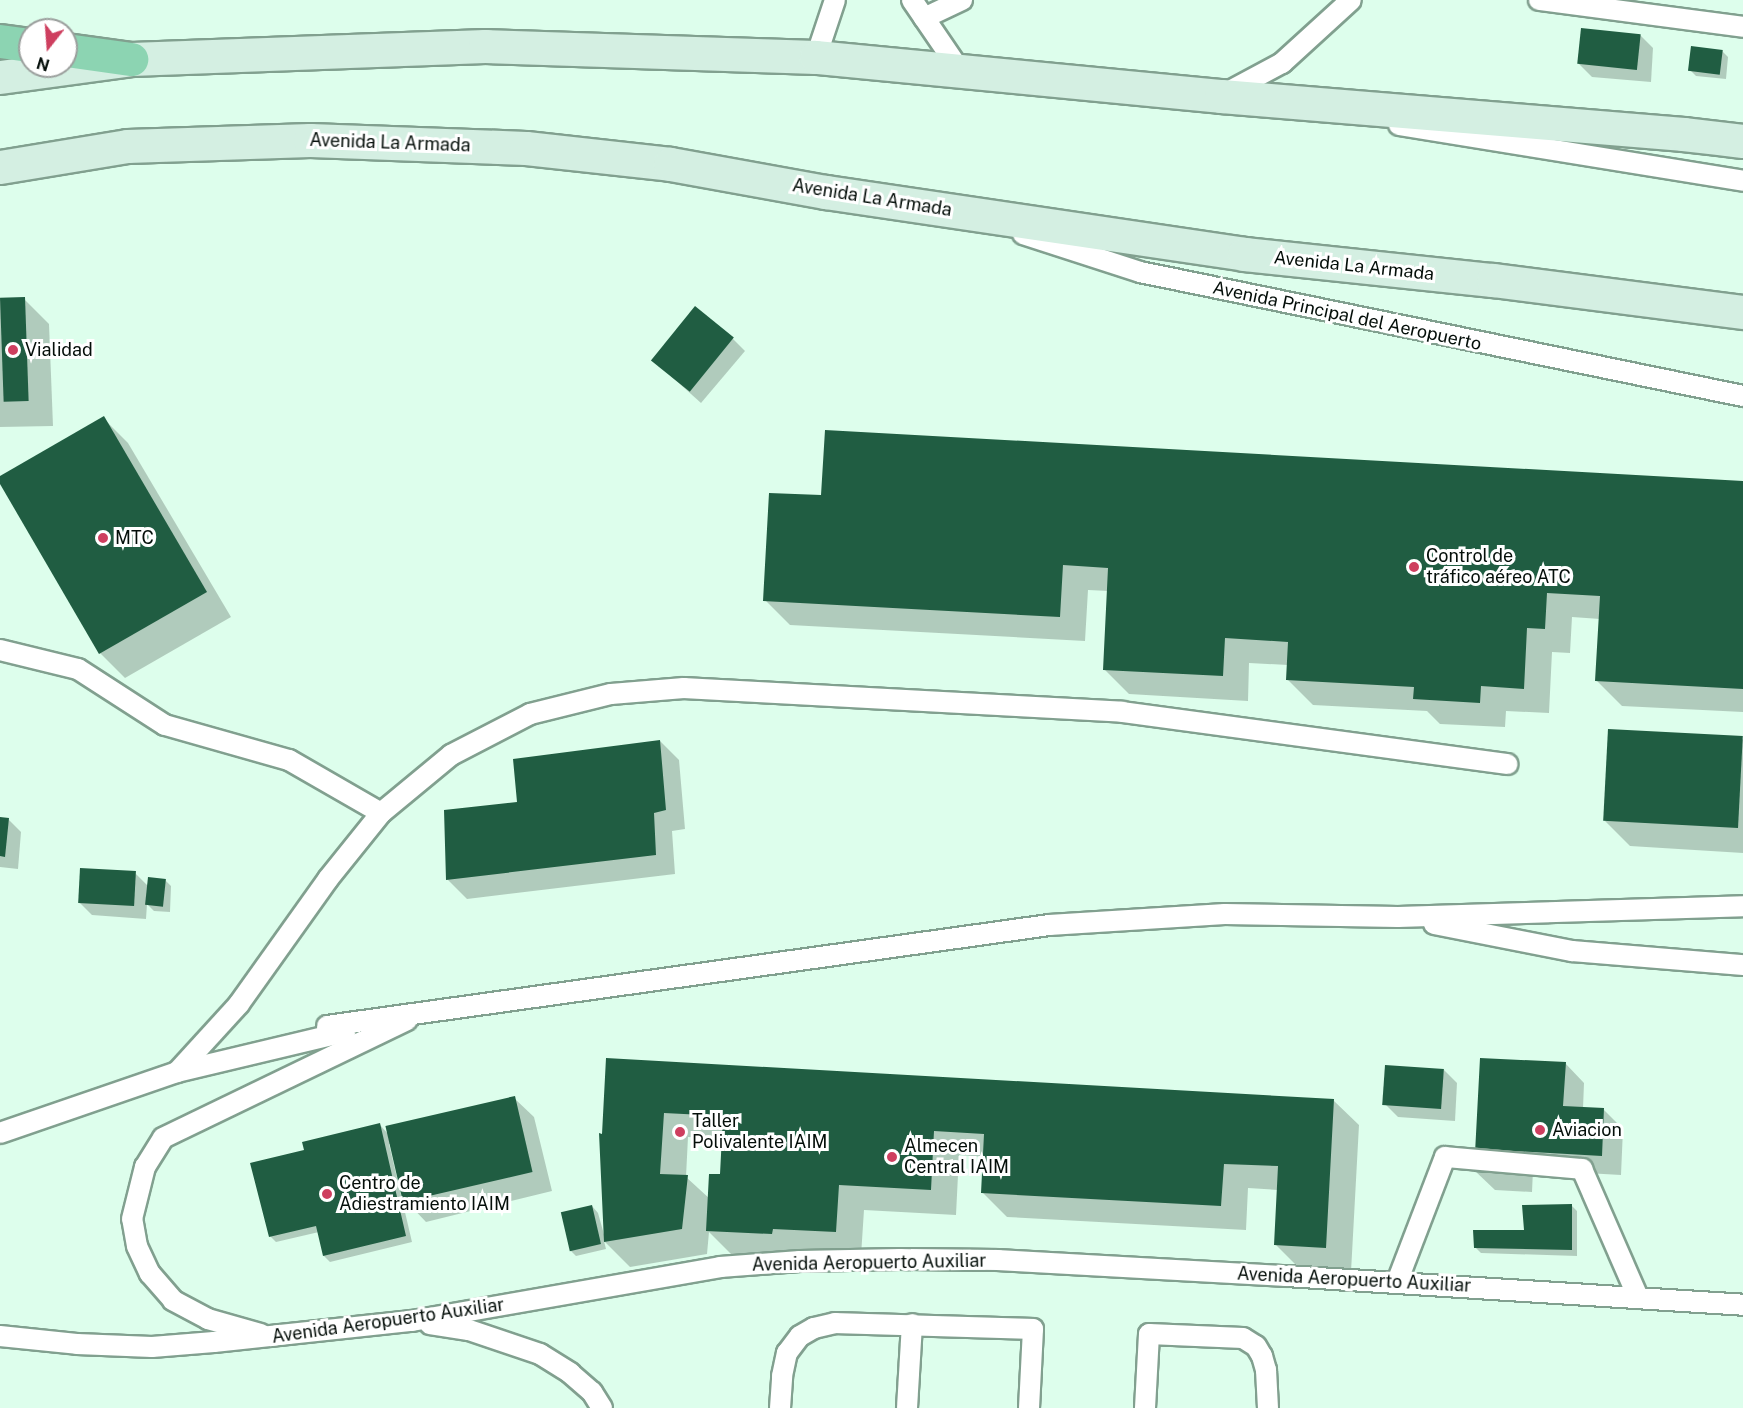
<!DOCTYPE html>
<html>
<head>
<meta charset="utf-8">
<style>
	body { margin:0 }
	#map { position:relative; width:1743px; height:1408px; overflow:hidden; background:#ddfeec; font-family:"Public Sans",sans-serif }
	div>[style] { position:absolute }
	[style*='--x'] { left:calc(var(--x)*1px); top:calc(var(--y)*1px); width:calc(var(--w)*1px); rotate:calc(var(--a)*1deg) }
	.shadow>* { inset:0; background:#0003 }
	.building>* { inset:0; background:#205d42; transform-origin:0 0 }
	.roads { filter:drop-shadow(2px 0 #81a08f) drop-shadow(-2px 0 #81a08f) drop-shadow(0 2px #81a08f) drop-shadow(0 -2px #81a08f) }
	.service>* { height:20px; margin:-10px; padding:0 10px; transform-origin:10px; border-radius:10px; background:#fff }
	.secondary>* { height:33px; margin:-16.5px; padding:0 16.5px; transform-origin:16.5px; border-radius:16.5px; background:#d4efe2 }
	.trunk>* { height:33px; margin:-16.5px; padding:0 16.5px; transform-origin:16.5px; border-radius:16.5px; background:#8cd4b2 }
	.dots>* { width:16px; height:16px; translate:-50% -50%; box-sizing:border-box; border:3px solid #fff; border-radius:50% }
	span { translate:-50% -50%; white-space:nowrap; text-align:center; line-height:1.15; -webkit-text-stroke:6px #fff; paint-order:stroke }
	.street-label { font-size:18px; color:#040e09 }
	.poi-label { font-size:18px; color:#040e09 }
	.left { translate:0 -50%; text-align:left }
	.north { position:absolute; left:18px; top:18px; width:60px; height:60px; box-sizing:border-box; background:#fff; border:2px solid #9b9f9d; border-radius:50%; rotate:197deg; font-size:16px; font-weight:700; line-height:24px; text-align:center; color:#040e09 }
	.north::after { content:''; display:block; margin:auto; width:21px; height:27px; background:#ce3f5f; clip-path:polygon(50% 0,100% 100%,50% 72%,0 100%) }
</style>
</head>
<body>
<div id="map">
	<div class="shadow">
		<i style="clip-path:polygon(1640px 35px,1653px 48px,1651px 82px,1592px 77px,1579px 64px)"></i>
		<i style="clip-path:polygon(1722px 51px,1728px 57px,1726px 79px,1696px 76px,1690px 70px)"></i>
		<i style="clip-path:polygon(0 299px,24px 299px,49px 324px,53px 426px,0 427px)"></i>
		<i style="clip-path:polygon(733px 339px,745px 351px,701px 403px,652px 359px)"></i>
		<i style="clip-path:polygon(103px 418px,128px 443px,231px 617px,125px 678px,100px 653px,0 481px,0 478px)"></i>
		<i style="clip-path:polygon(1743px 482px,1743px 712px,1622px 706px,1597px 681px,1600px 619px,1572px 617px,1570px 653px,1552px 652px,1549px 713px,1506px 711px,1505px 727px,1440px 724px,1427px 711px,1313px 705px,1288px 680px,1288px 665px,1249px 663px,1248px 701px,1129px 694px,1104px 669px,1109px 591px,1088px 590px,1085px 641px,790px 625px,765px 600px,823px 497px)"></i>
		<i style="clip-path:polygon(1743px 739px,1743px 853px,1630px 846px,1605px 821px)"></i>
		<i style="clip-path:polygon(660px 741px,679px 760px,685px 829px,672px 831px,675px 874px,467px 899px,447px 879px,518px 803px)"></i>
		<i style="clip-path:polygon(0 819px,8px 819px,21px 832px,18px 869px,0 867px)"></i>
		<i style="clip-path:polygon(135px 873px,149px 887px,165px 880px,171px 886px,170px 912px,154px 911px,147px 904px,146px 919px,92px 915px,79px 902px)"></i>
		<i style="clip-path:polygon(evenodd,607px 1059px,1333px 1100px,1359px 1125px,1351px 1272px,1300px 1269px,1275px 1244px,1278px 1190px,1248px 1188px,1246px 1230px,1007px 1217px,982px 1192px,984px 1157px,959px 1155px,956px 1215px,864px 1210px,861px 1256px,797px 1259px,733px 1256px,709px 1232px,707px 1254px,630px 1267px,604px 1241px,606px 1249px,576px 1256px,570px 1250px,592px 1206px,598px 1213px,605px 1238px,603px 1135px,607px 1059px,688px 1137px,723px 1139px,721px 1176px,710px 1199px,686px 1177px,688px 1137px)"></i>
		<i style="clip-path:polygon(1565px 1063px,1584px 1083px,1583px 1109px,1604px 1110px,1623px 1129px,1621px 1175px,1533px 1170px,1532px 1192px,1495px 1190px,1475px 1171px)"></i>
		<i style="clip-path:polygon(1444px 1070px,1457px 1083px,1455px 1121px,1398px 1117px,1385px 1104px)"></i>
		<i style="clip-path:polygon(514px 1098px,534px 1117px,552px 1191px,426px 1222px,407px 1202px,392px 1144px,389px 1144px,412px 1242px,330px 1262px,324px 1256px,319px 1232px,276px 1242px,270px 1236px,306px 1151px,380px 1125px,389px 1135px)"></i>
		<i style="clip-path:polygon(1571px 1205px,1577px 1211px,1577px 1256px,1481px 1253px,1475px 1247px,1526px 1231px)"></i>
	</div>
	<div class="building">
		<i style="left:1581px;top:28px;width:60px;height:36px;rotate:6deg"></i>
		<i style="left:1691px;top:46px;width:32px;height:25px;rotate:7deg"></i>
		<i style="left:25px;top:297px;width:104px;height:25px;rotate:88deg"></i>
		<i style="left:695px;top:306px;width:50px;height:70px;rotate:39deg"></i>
		<i style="clip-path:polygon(104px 416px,207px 592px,99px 654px,0 484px,0 476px)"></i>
		<i style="clip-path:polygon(825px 430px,1743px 481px,1743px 689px,1595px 681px,1600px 596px,1547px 593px,1545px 629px,1527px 628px,1524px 689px,1481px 686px,1480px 703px,1413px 699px,1414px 687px,1286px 680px,1288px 642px,1225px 638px,1223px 676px,1103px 670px,1108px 568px,1063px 565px,1060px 617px,763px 601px,769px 493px,821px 495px)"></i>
		<i style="left:1608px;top:729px;width:135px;height:92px;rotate:3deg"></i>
		<i style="clip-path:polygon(660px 740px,666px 810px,654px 813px,656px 855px,446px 880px,444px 810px,517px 802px,513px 759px)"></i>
		<i style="clip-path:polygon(0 817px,9px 818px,5px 857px,0 856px)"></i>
		<i style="left:80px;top:868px;width:56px;height:35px;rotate:3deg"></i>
		<i style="left:148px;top:877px;width:18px;height:28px;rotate:6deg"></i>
		<i style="clip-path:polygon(606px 1058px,1334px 1099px,1326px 1248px,1274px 1245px,1278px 1166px,1224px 1164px,1221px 1206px,981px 1193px,984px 1134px,934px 1131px,931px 1190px,839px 1185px,836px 1232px,773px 1229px,772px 1234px,706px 1231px,709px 1174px,720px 1174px,723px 1116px,664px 1113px,660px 1174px,688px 1175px,682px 1229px,604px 1242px,599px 1133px,602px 1134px)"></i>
		<i style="clip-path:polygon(1480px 1058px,1566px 1062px,1563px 1106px,1604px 1108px,1602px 1156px,1515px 1151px,1514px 1174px,1474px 1172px)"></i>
		<i style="left:1385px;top:1065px;width:59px;height:40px;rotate:4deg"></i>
		<i style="left:515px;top:1096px;width:78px;height:133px;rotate:77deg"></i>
		<i style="clip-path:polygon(380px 1123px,406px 1236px,323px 1256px,316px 1226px,269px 1237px,250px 1163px,304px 1150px,302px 1142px)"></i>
		<i style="clip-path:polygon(1572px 1204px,1572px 1250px,1474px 1248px,1473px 1230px,1524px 1230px,1522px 1205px)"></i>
		<i style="left:592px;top:1205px;width:40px;height:32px;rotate:77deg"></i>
	</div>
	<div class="roads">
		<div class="service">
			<i style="--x:912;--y:0;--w:83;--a:55.7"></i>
			<i style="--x:1539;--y:0;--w:206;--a:7.5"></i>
			<i style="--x:924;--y:18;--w:42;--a:-25.3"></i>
			<i style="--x:816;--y:57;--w:60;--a:-71.6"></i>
			<i style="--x:1226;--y:93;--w:64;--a:-28.2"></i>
			<i style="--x:1282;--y:63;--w:93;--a:-42.4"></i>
			<i style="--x:1399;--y:125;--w:349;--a:9.2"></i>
			<i style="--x:1023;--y:234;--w:123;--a:18"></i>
			<i style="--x:1140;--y:272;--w:616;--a:11.62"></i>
			<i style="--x:0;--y:650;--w:80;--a:13.7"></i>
			<i style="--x:78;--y:669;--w:103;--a:32.8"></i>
			<i style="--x:165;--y:725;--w:129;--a:15.8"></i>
			<i style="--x:289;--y:760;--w:106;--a:29.9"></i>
			<i style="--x:1434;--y:924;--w:141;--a:11.1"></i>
			<i style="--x:1572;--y:951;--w:172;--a:4.7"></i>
			<i style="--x:327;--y:1026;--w:729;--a:-7.96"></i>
			<i style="--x:1049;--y:925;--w:176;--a:-3.6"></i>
			<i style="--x:1225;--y:914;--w:173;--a:1"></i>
			<i style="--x:1398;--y:917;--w:345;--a:-1.8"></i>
			<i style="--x:177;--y:1072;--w:92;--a:-47.6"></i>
			<i style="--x:239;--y:1004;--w:153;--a:-54.5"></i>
			<i style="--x:328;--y:879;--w:85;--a:-51.2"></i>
			<i style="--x:381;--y:813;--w:91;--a:-39.6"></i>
			<i style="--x:451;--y:755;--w:89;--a:-27.4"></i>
			<i style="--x:530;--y:714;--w:83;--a:-13.9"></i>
			<i style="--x:611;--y:694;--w:73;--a:-4.7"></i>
			<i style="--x:684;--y:688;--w:439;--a:3.1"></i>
			<i style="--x:1122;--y:712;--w:389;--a:7.7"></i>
			<i style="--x:0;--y:1133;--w:187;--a:-19"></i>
			<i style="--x:177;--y:1072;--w:173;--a:-13.4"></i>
			<i style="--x:1397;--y:1282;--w:134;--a:-69"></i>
			<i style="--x:1445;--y:1157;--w:138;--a:5"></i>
			<i style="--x:1582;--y:1169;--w:140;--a:66.4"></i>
			<i style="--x:430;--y:1324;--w:39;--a:9"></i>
			<i style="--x:469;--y:1330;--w:75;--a:18.7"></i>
			<i style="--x:540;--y:1354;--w:36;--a:32"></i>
			<i style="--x:570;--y:1373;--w:29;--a:41"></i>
			<i style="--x:592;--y:1392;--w:19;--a:58"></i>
			<i style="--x:261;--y:1334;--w:55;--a:-164.2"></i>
			<i style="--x:208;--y:1319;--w:40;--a:-152"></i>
			<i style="--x:173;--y:1300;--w:35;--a:-131"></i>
			<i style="--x:150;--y:1274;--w:31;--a:-115"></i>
			<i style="--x:137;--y:1246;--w:27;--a:-100"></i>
			<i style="--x:132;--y:1219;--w:54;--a:-76"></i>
			<i style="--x:145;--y:1167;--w:34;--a:-58"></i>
			<i style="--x:163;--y:1138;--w:271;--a:-25.8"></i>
			<i style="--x:0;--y:1336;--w:77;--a:5.9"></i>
			<i style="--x:77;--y:1344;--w:75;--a:2.3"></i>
			<i style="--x:152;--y:1347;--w:62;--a:-4.6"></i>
			<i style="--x:214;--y:1342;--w:199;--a:-6.1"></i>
			<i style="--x:412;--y:1321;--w:313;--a:-9.9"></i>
			<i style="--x:720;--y:1267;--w:80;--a:-4.3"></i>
			<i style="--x:800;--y:1261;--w:100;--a:-1.1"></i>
			<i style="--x:900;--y:1259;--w:98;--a:0.6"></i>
			<i style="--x:998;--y:1260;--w:288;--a:3.2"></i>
			<i style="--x:1286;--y:1276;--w:458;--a:3.6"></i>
			<i style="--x:780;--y:1408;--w:32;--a:-86"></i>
			<i style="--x:782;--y:1376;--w:24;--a:-78"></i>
			<i style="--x:787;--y:1353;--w:21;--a:-53"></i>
			<i style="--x:800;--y:1336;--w:16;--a:-30"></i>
			<i style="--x:814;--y:1328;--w:22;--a:-13"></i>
			<i style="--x:835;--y:1323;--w:198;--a:1.7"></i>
			<i style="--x:1033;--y:1329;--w:79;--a:92.9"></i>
			<i style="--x:907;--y:1408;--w:84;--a:-86.6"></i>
			<i style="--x:1145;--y:1408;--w:74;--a:-86.9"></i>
			<i style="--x:1149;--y:1334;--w:94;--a:2.4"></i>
			<i style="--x:1243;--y:1338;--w:15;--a:32"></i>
			<i style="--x:1256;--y:1346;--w:12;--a:59"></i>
			<i style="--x:1262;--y:1356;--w:15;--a:74"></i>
			<i style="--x:1266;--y:1370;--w:38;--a:87"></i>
		</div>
		<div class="secondary">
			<i style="--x:0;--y:77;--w:132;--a:-7.8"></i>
			<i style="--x:131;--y:59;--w:354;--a:-2.1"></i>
			<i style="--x:485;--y:46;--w:331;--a:1.9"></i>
			<i style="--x:816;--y:57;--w:407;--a:5.5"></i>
			<i style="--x:1221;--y:96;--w:464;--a:4.7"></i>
			<i style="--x:1683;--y:134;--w:60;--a:6.7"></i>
			<i style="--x:0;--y:167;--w:129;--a:-9.4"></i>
			<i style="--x:127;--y:146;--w:183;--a:-1.9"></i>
			<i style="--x:310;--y:140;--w:216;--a:2.1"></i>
			<i style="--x:526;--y:148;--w:145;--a:6.3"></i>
			<i style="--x:670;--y:164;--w:158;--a:10.2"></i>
			<i style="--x:826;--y:192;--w:423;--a:8.4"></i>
			<i style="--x:1244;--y:254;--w:250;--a:6"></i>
			<i style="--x:1493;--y:280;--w:252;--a:7.3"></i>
		</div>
		<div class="trunk">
			<i style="--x:0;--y:41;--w:30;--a:8"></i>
			<i style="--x:66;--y:50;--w:66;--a:7.9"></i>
		</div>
	</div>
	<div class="dots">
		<i style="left:13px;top:350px;background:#ce3f5f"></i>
		<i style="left:103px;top:538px;background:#ce3f5f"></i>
		<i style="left:1414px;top:567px;background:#ce3f5f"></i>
		<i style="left:1540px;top:1130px;background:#ce3f5f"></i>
		<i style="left:680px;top:1132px;background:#ce3f5f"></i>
		<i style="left:892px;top:1157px;background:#ce3f5f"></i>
		<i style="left:327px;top:1194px;background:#ce3f5f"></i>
	</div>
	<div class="street-label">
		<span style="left:390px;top:143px;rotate:2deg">Avenida La Armada</span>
		<span style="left:872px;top:198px;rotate:9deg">Avenida La Armada</span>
		<span style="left:1354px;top:266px;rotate:6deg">Avenida La Armada</span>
		<span style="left:1347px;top:316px;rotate:12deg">Avenida Principal del Aeropuerto</span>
		<span style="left:869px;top:1263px;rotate:-1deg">Avenida Aeropuerto Auxiliar</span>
		<span style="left:1354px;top:1280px;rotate:3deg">Avenida Aeropuerto Auxiliar</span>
		<span style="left:388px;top:1321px;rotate:-8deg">Avenida Aeropuerto Auxiliar</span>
	</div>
	<div class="poi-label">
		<span class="left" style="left:25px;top:350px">Vialidad</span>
		<span class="left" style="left:115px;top:538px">MTC</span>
		<span class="left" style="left:1426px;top:567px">Control de<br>tráfico aéreo ATC</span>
		<span class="left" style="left:692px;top:1132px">Taller<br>Polivalente IAIM</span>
		<span class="left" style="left:1552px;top:1130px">Aviacion</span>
		<span class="left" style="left:904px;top:1157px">Almecen<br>Central IAIM</span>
		<span class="left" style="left:339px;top:1194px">Centro de<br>Adiestramiento IAIM</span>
	</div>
	<div class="north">N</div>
</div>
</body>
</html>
